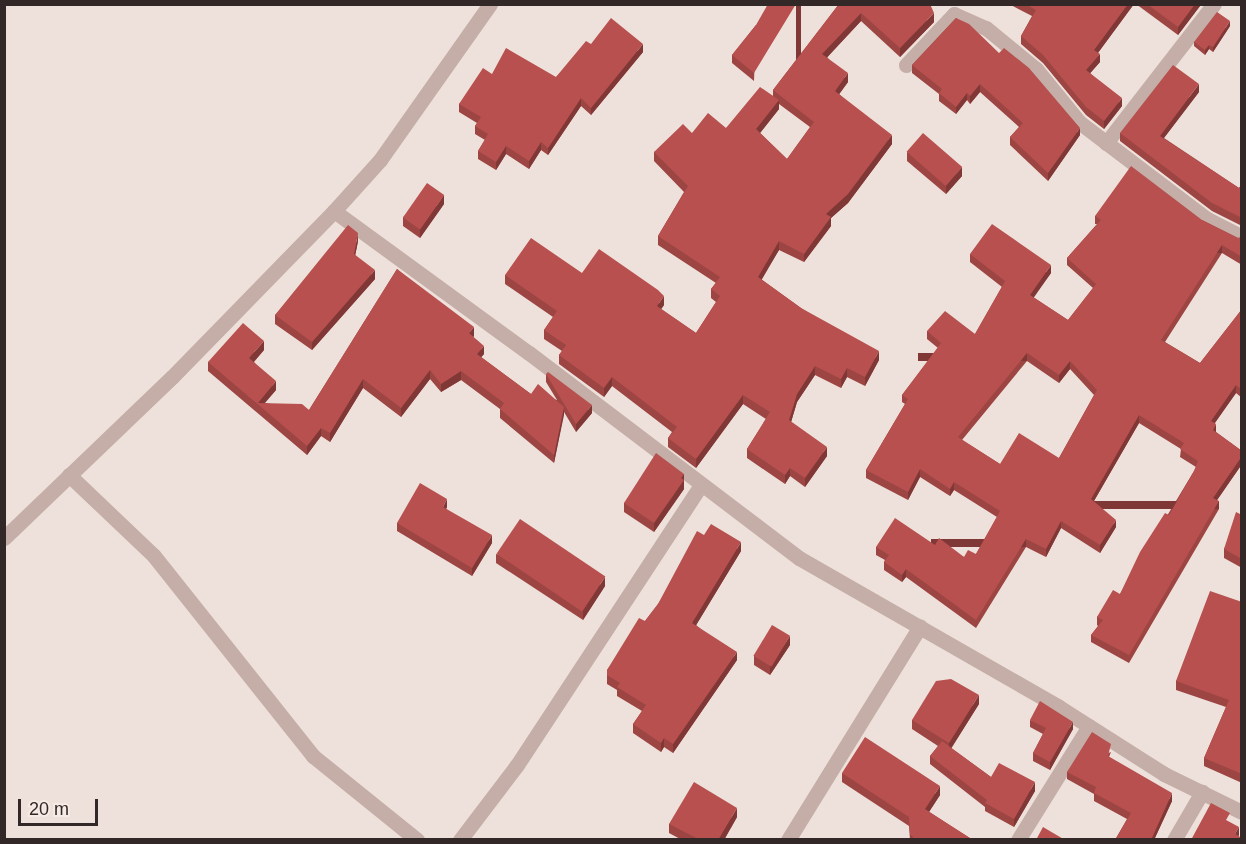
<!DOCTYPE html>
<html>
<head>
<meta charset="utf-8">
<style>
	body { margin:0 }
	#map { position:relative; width:1246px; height:844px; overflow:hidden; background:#eee0da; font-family:Arial,sans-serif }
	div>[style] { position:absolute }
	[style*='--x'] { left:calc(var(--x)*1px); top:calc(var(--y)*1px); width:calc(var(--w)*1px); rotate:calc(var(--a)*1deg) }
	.minor>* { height:15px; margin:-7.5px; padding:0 7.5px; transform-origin:7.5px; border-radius:7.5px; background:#c4aea7 }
	.wall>* { inset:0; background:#9d4543 }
	.shaded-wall>* { inset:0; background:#803837; transform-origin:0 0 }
	.building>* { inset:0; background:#b7504e; transform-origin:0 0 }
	span { translate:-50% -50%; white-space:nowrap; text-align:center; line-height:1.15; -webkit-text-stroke:6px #f6ebe5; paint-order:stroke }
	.frame { position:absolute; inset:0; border:6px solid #322827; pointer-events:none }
	.scale { position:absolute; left:18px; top:799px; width:80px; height:27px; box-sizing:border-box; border:3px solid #322827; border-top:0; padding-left:8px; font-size:18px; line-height:21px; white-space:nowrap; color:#322827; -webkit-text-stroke:4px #f6ebe5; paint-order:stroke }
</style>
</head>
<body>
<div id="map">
	<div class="minor">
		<i style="--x:906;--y:65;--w:70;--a:-46.7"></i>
		<i style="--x:954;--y:14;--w:35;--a:24"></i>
		<i style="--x:986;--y:28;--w:65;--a:39.4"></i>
		<i style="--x:1036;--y:69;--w:68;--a:50.9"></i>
		<i style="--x:1079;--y:122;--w:161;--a:37.2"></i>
		<i style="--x:1207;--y:219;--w:39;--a:27"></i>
		<i style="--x:1106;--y:143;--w:176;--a:-52.2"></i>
		<i style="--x:334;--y:211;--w:241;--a:36.1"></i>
		<i style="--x:529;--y:353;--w:339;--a:37.2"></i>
		<i style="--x:799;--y:558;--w:300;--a:29.8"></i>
		<i style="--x:1059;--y:707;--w:125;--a:32.5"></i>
		<i style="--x:1164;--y:774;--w:87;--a:26"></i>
		<i style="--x:69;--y:475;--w:117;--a:43.6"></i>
		<i style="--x:154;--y:556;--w:256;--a:51.5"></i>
		<i style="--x:313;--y:756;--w:134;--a:38.9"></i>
		<i style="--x:4;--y:538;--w:233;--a:-43.8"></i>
		<i style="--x:172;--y:377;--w:232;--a:-45.7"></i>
		<i style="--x:334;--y:211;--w:69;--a:-48"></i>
		<i style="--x:380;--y:160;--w:191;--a:-54.8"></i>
		<i style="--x:460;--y:840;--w:94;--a:-52.8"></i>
		<i style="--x:517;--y:765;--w:335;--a:-56.7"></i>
		<i style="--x:788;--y:840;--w:251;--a:-58.3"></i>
		<i style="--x:1018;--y:840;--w:134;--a:-58.1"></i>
		<i style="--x:1174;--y:840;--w:56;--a:-59.7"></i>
	</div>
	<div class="wall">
		<i style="clip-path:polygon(evenodd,839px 4px,934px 22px,900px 57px,861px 21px,827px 57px,848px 82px,839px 94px,892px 144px,848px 203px,831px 218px,831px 226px,804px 262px,779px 250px,761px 279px,801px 308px,879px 360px,865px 386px,847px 377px,841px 388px,815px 375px,797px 402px,791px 422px,827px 456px,805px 487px,790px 476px,785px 484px,747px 458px,747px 449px,766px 419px,743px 404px,696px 468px,668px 447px,668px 438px,672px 432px,612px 386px,604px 397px,559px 364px,559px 355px,562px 351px,544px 339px,544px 330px,553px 317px,505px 284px,505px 275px,582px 273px,664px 305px,661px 309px,696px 333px,716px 302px,711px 298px,711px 289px,716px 283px,658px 245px,658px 236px,684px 192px,654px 161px,654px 152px,692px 133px,726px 128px,773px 96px,773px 90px,839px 4px,779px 104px,810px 127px,787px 159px,760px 133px,779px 109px,779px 104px)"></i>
		<i style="clip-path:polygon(1009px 4px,1134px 4px,1098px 53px,1100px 62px,1090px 73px,1122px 106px,1104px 129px,1086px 115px,1043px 63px,1021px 44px,1021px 36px,1032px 16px)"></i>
		<i style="clip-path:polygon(1136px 4px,1200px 4px,1200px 6px,1178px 35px)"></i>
		<i style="clip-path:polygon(956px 18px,1080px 135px,1048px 181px,1010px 145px,1010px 137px,1019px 127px,980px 92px,970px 104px,967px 100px,956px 114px,939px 101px,939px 94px,912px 73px,912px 65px)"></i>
		<i style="clip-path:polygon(756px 25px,754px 81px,732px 63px,732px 55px)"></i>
		<i style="clip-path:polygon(1230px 26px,1213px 52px,1209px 49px,1205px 55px,1194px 46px,1194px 42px)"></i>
		<i style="clip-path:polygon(591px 44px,643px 52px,591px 115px,581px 106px,548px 155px,541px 150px,529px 169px,506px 154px,496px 170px,478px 159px,478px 151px,485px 140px,475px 134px,475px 126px,477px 123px,459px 112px,459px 104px,492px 74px,556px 77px)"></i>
		<i style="clip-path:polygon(1199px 92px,1164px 138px,1239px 188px,1242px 184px,1242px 226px,1212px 211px,1120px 141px,1120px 133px)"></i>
		<i style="clip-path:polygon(907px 152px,962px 176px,946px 194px,907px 161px)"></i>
		<i style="clip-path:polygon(444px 204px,420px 238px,403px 226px,403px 217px)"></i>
		<i style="clip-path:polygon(evenodd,1095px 216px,1202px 220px,1238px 238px,1242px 237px,1242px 265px,1222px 253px,1165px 342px,1200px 363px,1242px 309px,1242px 398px,1236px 393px,1215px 423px,1216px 432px,1242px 451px,1242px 464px,1217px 500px,1219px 509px,1129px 663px,1091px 642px,1091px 635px,1098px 626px,1097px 625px,1097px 617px,1120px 594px,1194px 471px,1196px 467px,1180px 457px,1181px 449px,1139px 423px,1094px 501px,1116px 527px,1100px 553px,1061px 528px,1046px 557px,1026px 547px,976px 628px,906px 577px,902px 582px,884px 570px,884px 562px,885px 560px,876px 555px,876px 547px,935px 545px,964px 557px,976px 554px,997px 517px,954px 490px,950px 496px,920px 477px,908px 500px,866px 478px,866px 470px,905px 404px,902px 402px,902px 395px,938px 348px,927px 339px,927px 331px,975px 334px,1002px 287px,970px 262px,970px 254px,1051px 273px,1033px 297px,1068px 320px,1093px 288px,1067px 265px,1067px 258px,1097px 224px,1095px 224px,1095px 216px,1027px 361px,1059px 383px,1070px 369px,1094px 395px,1059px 458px,1000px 464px,962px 440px,1027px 361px)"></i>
		<i style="clip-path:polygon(358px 241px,355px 255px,375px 279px,312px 350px,275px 324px,275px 315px)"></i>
		<i style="clip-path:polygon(397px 269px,474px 336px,473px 337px,484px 354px,481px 357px,531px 394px,557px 400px,546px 382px,546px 374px,592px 413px,576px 432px,564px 412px,554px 463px,500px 418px,500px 409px,461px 380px,441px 392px,430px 379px,401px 417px,363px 388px,330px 442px,321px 436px,307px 455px,208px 371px,208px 362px,264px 350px,254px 362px,276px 390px,265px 403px,309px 410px)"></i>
		<i style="clip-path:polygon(684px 474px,684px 489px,654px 532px,624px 512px,624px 503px)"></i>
		<i style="clip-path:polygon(447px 507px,446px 509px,492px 543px,472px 576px,397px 531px,397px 523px)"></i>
		<i style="clip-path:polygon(1242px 515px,1242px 568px,1224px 558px,1224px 549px)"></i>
		<i style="clip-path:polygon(704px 535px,741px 551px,696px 625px,737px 660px,673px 753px,664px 747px,661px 752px,633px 733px,633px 724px,642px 711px,617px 696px,617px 690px,607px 684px,607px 670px,645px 621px,658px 604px)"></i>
		<i style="clip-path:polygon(496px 554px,605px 586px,583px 620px,496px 563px)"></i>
		<i style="clip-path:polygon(1242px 602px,1242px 783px,1204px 766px,1204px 758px,1226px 707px,1176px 690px,1176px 681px)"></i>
		<i style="clip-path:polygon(790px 645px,770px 675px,754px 665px,754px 656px)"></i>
		<i style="clip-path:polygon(979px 704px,951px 748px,991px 777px,1035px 791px,1014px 827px,985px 811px,985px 807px,930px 764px,930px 756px,938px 746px,912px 729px,912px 720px)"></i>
		<i style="clip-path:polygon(1030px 720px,1073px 729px,1050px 770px,1033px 761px,1033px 753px,1043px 734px,1030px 727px)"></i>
		<i style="clip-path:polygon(1111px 752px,1109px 757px,1172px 801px,1154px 840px,1115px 840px,1127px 819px,1094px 801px,1094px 794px,1067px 779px,1067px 772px)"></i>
		<i style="clip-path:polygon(842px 773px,940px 795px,929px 812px,973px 840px,910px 840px,909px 826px,842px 782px)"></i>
		<i style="clip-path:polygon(737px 817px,724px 840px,682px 840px,669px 833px,669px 824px)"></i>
	</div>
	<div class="shaded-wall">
		<i style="left:796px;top:4px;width:5px;height:81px"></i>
		<i style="clip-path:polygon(1128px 4px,1134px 4px,1094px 58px,1094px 50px)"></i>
		<i style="clip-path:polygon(1195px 4px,1200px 4px,1200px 6px,1178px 35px,1178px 27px)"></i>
		<i style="clip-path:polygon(861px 13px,861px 21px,822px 63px,822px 54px)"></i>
		<i style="clip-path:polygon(934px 13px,934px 22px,900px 57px,900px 48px)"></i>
		<i style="clip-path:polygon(1230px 21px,1230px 26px,1213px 52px,1213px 47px)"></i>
		<i style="clip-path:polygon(643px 44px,643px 52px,591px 115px,591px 108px)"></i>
		<i style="clip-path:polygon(1209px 45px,1209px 49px,1205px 55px,1205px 50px)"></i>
		<i style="clip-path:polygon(1100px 54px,1100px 62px,1086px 78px,1086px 70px)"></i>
		<i style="clip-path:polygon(848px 73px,848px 82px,835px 100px,835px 91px)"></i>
		<i style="clip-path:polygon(980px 84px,980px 92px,970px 104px,970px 96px)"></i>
		<i style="clip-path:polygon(1199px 84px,1199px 92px,1160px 143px,1160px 136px)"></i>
		<i style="clip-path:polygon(967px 93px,967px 100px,956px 114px,956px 107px)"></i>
		<i style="clip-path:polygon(581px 98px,581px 106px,548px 155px,548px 148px)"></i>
		<i style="clip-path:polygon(1122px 98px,1122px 106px,1104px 129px,1104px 121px)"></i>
		<i style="clip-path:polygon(779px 100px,779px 109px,756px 138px,756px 129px)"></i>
		<i style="clip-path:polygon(1080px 128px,1080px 135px,1048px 181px,1048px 173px)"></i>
		<i style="clip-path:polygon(892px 135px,892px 144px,848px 203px,831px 218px,831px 226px,804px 262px,804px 254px,826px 214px)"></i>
		<i style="clip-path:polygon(541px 142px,541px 150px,529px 169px,529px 161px)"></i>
		<i style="clip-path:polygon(506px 146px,506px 154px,496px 170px,496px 162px)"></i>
		<i style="clip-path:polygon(962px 167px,962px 176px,946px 194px,946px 185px)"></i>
		<i style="clip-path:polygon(444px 195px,444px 204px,420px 238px,420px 229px)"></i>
		<i style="clip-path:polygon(358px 233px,358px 241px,354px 262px,354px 254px)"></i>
		<i style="clip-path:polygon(779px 241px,779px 250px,758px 286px,758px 277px)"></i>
		<i style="left:1222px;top:245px;width:8px;height:113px;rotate:90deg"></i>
		<i style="clip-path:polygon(1051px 265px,1051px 273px,1030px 303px,1030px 295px)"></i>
		<i style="clip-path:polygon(375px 270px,375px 279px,312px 350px,312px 342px)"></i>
		<i style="clip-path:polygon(664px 296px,664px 305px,657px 315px,657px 306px)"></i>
		<i style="clip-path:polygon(474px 327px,474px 336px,469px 342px,469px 333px)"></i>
		<i style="clip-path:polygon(264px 341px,264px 350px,249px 367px,249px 358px)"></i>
		<i style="clip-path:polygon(484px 346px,484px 354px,477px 362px,477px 354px)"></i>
		<i style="clip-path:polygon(879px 351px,879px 360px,865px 386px,865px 377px)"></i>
		<i style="left:1027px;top:353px;width:8px;height:109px;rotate:90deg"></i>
		<i style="clip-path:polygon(1070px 361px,1070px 369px,1059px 383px,1059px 375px)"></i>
		<i style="clip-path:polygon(815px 366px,815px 375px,797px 402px,789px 429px,789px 420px,797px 394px)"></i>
		<i style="clip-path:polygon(847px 368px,847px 377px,841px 388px,841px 379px)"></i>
		<i style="clip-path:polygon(430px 370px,430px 379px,401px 417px,401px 408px)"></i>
		<i style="clip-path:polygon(461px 371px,461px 380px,441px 392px,441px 384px)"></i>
		<i style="clip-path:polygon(612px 377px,612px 386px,604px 397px,604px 388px)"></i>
		<i style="clip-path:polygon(363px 379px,363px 388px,330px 442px,330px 433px)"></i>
		<i style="clip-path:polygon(276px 381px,276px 390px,261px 407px,258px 403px)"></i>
		<i style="clip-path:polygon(1236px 385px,1236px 393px,1211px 428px,1211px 421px)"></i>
		<i style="clip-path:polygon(743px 395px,743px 404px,696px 468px,696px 459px)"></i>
		<i style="clip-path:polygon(592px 405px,592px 413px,576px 432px,576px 424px)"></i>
		<i style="clip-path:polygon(564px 407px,564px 415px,554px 463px,554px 455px)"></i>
		<i style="clip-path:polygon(1139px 415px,1139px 423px,1091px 506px,1091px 499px)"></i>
		<i style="clip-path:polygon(1216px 424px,1216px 432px,1213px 438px,1213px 430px)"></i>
		<i style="clip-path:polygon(321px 428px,321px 436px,307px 455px,307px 446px)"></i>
		<i style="clip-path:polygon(827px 447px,827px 456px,805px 487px,805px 478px)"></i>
		<i style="clip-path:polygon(1242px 456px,1242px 464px,1213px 506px,1213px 498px)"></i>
		<i style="clip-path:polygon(790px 468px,790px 476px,785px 484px,785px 475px)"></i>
		<i style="clip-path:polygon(920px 469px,920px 477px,908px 500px,908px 492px)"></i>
		<i style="clip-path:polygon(684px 474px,684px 489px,654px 532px,654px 523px)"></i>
		<i style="clip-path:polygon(954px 482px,954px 490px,950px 496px,950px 489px)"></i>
		<i style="clip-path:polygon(447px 499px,447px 507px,443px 515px,443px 507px)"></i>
		<i style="left:1219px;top:501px;width:8px;height:178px;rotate:90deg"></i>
		<i style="clip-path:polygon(1116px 520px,1116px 527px,1100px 553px,1100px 545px)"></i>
		<i style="clip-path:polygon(1061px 521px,1061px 528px,1046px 557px,1046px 549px)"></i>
		<i style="clip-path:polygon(492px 535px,492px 543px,472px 576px,472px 568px)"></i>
		<i style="left:1026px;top:539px;width:8px;height:95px;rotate:90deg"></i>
		<i style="clip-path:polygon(741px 542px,741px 551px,692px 632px,692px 623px)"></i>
		<i style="clip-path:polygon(906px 569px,906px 577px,902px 582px,902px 575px)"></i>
		<i style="clip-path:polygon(605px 577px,605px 586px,583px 620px,583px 611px)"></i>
		<i style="clip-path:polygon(790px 636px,790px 645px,770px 675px,770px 666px)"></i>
		<i style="clip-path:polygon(737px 652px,737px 660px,673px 753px,673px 744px)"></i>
		<i style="clip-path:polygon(979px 695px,979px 704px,949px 752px,949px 743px)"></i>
		<i style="clip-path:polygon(1073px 722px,1073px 729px,1050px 770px,1050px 762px)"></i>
		<i style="clip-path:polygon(664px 738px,664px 747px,661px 752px,661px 743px)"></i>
		<i style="clip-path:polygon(1035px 782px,1035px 791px,1014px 827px,1014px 819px)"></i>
		<i style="clip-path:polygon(940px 786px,940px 795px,925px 818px,925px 809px)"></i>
		<i style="clip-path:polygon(1172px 793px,1172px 801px,1154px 840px,1151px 840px)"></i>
		<i style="clip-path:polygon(737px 808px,737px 817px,724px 840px,718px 840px)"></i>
		<i style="clip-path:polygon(1239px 827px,1239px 835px,1237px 840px,1235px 834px)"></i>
	</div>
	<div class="building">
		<i style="clip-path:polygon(768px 4px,796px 4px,754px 73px,732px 55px,756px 25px)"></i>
		<i style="clip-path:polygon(839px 4px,930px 4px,934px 13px,900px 48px,861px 13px,822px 54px,848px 73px,835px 91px,892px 135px,848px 194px,826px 214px,831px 217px,804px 254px,779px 241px,758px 277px,801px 308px,879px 351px,865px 377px,847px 368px,841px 379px,815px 366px,797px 394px,789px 420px,827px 447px,805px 478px,790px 468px,785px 475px,747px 449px,770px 412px,743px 395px,696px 459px,668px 438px,677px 427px,612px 377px,604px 388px,559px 355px,566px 345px,544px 330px,557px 311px,505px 275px,531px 238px,582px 273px,599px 249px,658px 290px,664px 296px,657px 306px,696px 333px,720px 296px,711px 289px,720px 277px,658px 236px,688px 186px,654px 152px,683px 124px,692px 133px,708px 113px,726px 128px,760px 87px,779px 100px,756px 129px,787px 159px,814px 122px,773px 90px)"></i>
		<i style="clip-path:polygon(1025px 4px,1128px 4px,1094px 50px,1100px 54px,1086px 70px,1122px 98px,1104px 121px,1086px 107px,1043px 55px,1021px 36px,1036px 10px)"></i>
		<i style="clip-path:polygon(1147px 4px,1195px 4px,1178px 27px)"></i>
		<i style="clip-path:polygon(1217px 12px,1230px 21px,1213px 47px,1209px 45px,1205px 50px,1194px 42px)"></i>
		<i style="clip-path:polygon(611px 18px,643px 44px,591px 108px,581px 98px,548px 148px,541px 142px,529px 161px,506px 146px,496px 162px,478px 151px,488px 134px,475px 126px,481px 117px,459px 104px,483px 68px,492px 74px,506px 48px,556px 77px,586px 41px,591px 44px)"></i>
		<i style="clip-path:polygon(956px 18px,969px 24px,999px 53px,1004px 48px,1029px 68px,1080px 128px,1048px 173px,1010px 137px,1023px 123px,980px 84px,970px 96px,967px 93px,956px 107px,939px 93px,942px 89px,912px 65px)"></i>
		<i style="clip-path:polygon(1173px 65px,1199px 84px,1160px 136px,1239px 188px,1242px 184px,1242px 218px,1212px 203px,1120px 133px)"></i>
		<i style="left:923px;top:133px;width:52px;height:25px;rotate:41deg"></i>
		<i style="clip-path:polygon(evenodd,1131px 166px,1202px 220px,1238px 238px,1242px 237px,1242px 257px,1222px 245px,1161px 340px,1200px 363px,1242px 309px,1242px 390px,1236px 385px,1211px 421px,1216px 424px,1213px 430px,1242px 451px,1242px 456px,1213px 498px,1219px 501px,1129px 655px,1091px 635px,1103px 620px,1097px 617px,1113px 590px,1120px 594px,1140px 552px,1165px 513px,1169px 515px,1194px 471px,1198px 461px,1180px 449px,1184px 443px,1139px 415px,1091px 499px,1116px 520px,1100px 545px,1061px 521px,1046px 549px,1026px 539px,976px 620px,906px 569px,902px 575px,884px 562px,889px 555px,876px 547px,895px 518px,935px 545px,939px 538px,964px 557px,968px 550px,976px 554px,1000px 511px,954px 482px,950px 489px,920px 469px,908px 492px,866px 470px,908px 399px,902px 395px,941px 343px,927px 331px,945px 311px,975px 334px,1005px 281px,970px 254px,992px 224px,1051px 265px,1030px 295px,1068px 320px,1096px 284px,1067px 258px,1101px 220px,1095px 216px,1131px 166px,1027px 353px,1059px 375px,1070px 361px,1097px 390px,1059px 458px,1019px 433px,1000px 464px,958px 437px,1027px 353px)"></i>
		<i style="left:427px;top:183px;width:21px;height:42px;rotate:35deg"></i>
		<i style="clip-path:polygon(348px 225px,358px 233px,354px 254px,375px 270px,312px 342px,275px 315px)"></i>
		<i style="clip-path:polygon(397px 269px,474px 327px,469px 333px,484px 346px,477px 354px,531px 394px,538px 384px,564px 407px,554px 455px,500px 409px,504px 403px,461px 371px,441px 384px,430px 370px,401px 408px,363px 379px,330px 433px,321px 428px,307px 446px,208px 362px,243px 323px,264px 341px,249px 358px,276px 381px,258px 403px,302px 404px,309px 410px)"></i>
		<i style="clip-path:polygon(548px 372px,592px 405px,576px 424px,546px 374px)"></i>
		<i style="clip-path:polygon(656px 453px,684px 474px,681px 478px,684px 480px,654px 523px,624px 503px)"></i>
		<i style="clip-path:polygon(420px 483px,447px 499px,443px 507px,492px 535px,472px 568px,397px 523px)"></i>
		<i style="clip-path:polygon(1236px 512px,1242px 515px,1242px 559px,1224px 549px)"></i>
		<i style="left:520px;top:519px;width:103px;height:42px;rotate:34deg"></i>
		<i style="clip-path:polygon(711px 524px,741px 542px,692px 623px,737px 652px,673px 744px,664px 738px,661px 743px,633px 724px,646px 705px,617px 687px,620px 683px,607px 675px,607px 670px,639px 618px,645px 621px,658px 604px,697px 531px,704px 535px)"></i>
		<i style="clip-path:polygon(1210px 591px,1242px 602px,1242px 774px,1204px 758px,1229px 700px,1176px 681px)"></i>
		<i style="left:772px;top:625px;width:21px;height:36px;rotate:31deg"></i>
		<i style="clip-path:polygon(951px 679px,979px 695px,949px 743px,912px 720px,936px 681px)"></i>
		<i style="clip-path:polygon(1040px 701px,1073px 722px,1050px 762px,1033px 753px,1046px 728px,1030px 720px)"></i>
		<i style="clip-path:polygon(1092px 732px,1111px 744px,1108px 756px,1172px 793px,1151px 840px,1115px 840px,1131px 813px,1094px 793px,1096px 787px,1067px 772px)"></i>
		<i style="clip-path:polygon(865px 737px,940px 786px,925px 809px,973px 840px,915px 840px,910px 834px,909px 817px,842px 773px)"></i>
		<i style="clip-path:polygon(942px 741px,991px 777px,999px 763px,1035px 782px,1014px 819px,985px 803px,987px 800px,930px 756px)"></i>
		<i style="clip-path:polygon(694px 782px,737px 808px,718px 840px,700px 840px,669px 824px)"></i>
		<i style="clip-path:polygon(1211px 803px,1230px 813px,1226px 820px,1239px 827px,1235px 834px,1242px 838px,1242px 840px,1191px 840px)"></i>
		<i style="clip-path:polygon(1043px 827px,1065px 840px,1036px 840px)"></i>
	</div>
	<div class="frame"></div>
	<div class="scale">20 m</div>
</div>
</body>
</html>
